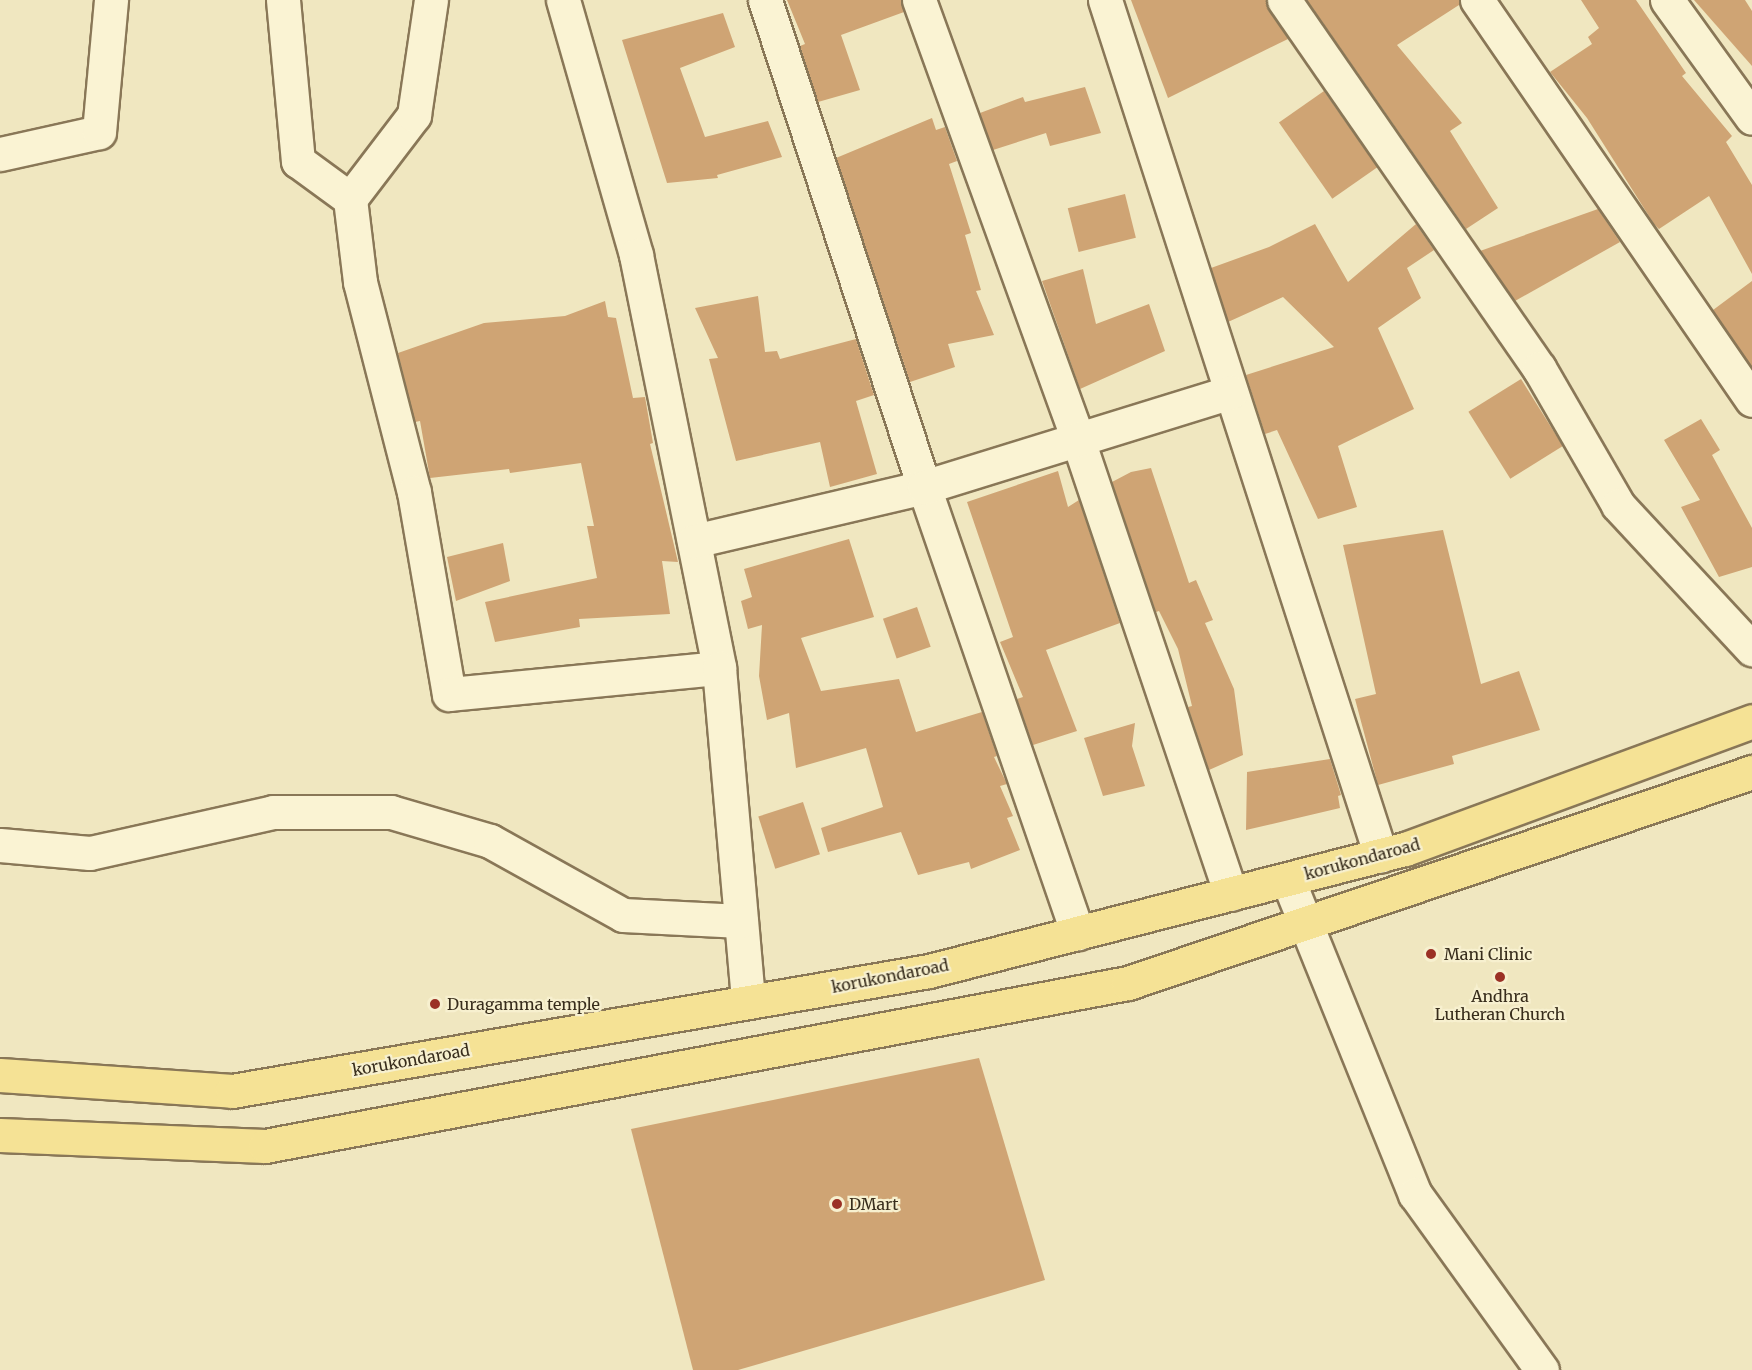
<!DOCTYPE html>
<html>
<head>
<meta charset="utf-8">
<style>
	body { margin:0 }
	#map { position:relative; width:1752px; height:1370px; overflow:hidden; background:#f0e7c0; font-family:Merriweather,serif }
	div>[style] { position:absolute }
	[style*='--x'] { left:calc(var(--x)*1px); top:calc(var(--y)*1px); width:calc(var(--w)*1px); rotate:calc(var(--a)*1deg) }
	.building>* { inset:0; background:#cfa474; transform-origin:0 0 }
	.roads { filter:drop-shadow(2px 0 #897757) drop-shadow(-2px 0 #897757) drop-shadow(0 2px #897757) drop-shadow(0 -2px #897757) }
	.minor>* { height:33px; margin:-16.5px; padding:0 16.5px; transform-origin:16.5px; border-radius:16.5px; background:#faf3d3 }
	.primary>* { height:33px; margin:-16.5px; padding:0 16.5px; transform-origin:16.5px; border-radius:16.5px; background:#f5e295 }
	.dots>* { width:16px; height:16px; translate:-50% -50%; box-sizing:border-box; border:3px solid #f7f0cf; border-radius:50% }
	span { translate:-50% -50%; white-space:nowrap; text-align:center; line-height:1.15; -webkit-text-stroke:4.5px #f7f0cf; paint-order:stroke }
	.street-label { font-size:16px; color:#382d1c }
	.poi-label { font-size:16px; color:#382d1c }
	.left { translate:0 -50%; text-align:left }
</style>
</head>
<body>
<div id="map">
	<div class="building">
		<i style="clip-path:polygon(787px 0,901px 0,904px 12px,841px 35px,860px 90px,818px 102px,800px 46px,805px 44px)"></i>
		<i style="clip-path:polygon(1131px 0,1266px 0,1288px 39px,1168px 98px)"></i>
		<i style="clip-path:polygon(1307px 0,1459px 0,1459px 5px,1397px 45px,1462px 123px,1450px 131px,1498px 208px,1466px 229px)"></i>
		<i style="clip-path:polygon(1581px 0,1636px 0,1686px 73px,1682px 76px,1732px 136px,1726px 142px,1752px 185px,1752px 274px,1709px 196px,1659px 229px,1654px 224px,1587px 118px,1550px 72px,1592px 44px,1588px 37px,1599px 28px)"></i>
		<i style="clip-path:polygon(1694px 0,1745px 0,1752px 11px,1752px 66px)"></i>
		<i style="clip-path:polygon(723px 13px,735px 47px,680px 68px,705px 137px,768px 121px,782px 157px,717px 175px,718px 178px,667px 183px,622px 40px)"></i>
		<i style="clip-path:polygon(1085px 87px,1101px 133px,1050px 146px,1046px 133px,993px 150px,980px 113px,1023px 97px,1025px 102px)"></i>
		<i style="left:1324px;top:91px;width:93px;height:55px;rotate:55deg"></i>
		<i style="clip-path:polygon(932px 118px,936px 130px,945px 127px,957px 161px,949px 164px,971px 233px,965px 235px,981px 290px,976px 291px,994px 335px,948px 344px,955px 367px,910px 382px,836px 158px)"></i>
		<i style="left:1125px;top:194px;width:45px;height:59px;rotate:76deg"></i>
		<i style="clip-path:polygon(1598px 209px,1620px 242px,1515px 301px,1480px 251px)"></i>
		<i style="clip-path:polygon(1315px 224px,1348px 282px,1416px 224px,1434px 250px,1407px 268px,1421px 298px,1378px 328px,1414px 409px,1338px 446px,1357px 507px,1318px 519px,1277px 430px,1265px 434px,1246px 375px,1334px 347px,1283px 297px,1228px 322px,1211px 268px,1269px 247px)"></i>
		<i style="clip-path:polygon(1083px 269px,1096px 324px,1149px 304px,1165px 351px,1080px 389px,1042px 281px)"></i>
		<i style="clip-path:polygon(1752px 281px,1752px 367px,1713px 310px)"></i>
		<i style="clip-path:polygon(758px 296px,765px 352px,777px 351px,780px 359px,856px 339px,874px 395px,856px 401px,877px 474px,830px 487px,820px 442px,736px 461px,709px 359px,718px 358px,695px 308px)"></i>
		<i style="clip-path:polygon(605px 301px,608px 317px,616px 318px,633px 398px,645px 397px,653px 443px,650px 444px,678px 562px,662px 561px,670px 614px,579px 619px,580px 627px,495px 642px,485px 602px,597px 578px,587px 526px,594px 526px,581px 463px,510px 473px,509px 469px,430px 478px,420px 421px,415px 422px,398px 353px,484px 323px,565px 316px)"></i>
		<i style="left:1521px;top:379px;width:79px;height:62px;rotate:58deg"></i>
		<i style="clip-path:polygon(1701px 419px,1720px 450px,1712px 455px,1752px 528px,1752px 567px,1719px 577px,1681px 507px,1700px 500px,1664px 440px)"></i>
		<i style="clip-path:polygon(1151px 468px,1189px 583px,1196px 580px,1213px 620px,1205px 623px,1234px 689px,1243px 755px,1209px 770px,1188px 707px,1192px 706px,1178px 649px,1159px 611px,1156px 612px,1112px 482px,1131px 472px)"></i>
		<i style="clip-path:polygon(1058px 471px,1068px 507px,1079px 500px,1120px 623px,1046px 650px,1077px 731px,1033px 745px,1017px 699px,1023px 697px,1000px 642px,1013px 637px,967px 502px)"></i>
		<i style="clip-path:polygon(1443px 530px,1481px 684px,1519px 671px,1540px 730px,1452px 756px,1454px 764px,1378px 785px,1355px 699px,1376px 694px,1343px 545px)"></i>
		<i style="clip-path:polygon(849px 539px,874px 617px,801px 638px,821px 691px,899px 679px,916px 732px,982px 712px,997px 756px,994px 757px,1007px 784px,1000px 786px,1013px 816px,1007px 818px,1020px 850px,971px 869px,969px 862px,918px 875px,901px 832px,828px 852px,821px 828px,883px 807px,866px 748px,796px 768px,789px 713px,767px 720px,759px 676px,762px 625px,748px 629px,741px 601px,752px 597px,744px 569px)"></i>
		<i style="clip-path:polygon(503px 543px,510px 581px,456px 601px,447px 557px)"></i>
		<i style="left:917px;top:607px;width:42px;height:36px;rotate:71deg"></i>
		<i style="clip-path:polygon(1135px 723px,1132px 746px,1145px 786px,1103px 796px,1084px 738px)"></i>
		<i style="clip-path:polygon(1330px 759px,1341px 795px,1338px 796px,1340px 808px,1246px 830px,1247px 772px)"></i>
		<i style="left:803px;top:802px;width:55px;height:47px;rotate:72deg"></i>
		<i style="clip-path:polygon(979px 1058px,1045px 1280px,738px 1370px,693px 1370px,631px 1129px)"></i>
	</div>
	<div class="roads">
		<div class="minor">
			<i style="--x:283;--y:0;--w:162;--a:84.7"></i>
			<i style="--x:298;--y:161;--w:64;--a:36.2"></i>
			<i style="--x:350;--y:199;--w:84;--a:83.1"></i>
			<i style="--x:360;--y:282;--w:217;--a:75.6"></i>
			<i style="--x:414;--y:492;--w:205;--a:80.2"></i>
			<i style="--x:449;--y:694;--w:271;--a:-5.5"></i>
			<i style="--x:563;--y:0;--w:265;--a:74"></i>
			<i style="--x:636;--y:255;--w:421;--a:78.6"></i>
			<i style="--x:719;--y:668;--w:335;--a:85"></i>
			<i style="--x:765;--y:0;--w:512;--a:71.92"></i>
			<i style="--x:924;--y:487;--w:472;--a:71"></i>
			<i style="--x:919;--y:0;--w:468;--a:70.1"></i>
			<i style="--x:1078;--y:440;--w:479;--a:71.4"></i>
			<i style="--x:1105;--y:0;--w:899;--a:72.13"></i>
			<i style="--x:1284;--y:0;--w:448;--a:55.3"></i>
			<i style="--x:1539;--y:368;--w:158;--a:60"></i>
			<i style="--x:1618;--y:505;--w:197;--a:47.1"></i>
			<i style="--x:1477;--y:0;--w:485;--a:55.5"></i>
			<i style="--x:1667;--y:0;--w:145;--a:54.2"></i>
			<i style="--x:0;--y:154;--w:101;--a:-12.5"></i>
			<i style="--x:99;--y:132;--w:133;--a:-84.8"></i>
			<i style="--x:350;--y:199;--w:106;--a:-52.7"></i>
			<i style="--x:414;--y:115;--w:116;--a:-81.6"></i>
			<i style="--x:694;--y:541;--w:236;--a:-13.2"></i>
			<i style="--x:924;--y:487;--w:321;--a:-17.2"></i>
			<i style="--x:0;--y:845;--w:90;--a:5.1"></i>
			<i style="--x:90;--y:853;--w:188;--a:-12.6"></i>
			<i style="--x:273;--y:812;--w:118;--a:0"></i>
			<i style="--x:391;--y:812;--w:103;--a:16.3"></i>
			<i style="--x:490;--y:841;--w:152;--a:29.1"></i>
			<i style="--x:623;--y:915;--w:118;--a:2.9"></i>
			<i style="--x:1288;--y:880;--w:339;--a:68"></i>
			<i style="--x:1415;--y:1194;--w:217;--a:54.2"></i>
		</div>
		<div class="primary">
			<i style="--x:0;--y:1075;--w:233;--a:3.9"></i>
			<i style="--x:232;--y:1091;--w:707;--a:-9.77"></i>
			<i style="--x:929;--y:971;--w:491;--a:-14.4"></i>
			<i style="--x:1405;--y:849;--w:370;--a:-20.2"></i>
			<i style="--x:0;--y:1135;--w:265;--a:2.4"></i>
			<i style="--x:265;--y:1146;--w:878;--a:-10.7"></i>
			<i style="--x:1128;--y:983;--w:659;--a:-18.68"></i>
		</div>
	</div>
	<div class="dots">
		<i style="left:1431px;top:954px;background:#9b3125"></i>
		<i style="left:1500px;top:977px;background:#9b3125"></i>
		<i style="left:435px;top:1004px;background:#9b3125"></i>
		<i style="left:837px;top:1204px;background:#9b3125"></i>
	</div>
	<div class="street-label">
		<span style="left:1362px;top:859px;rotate:-15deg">korukondaroad</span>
		<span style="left:890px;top:976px;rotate:-11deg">korukondaroad</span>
		<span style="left:411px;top:1060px;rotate:-10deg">korukondaroad</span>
	</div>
	<div class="poi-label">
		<span class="left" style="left:1444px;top:954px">Mani Clinic</span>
		<span style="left:1500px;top:1005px">Andhra<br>Lutheran Church</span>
		<span class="left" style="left:447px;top:1004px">Duragamma temple</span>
		<span class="left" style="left:849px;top:1204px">DMart</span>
	</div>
</div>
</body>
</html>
